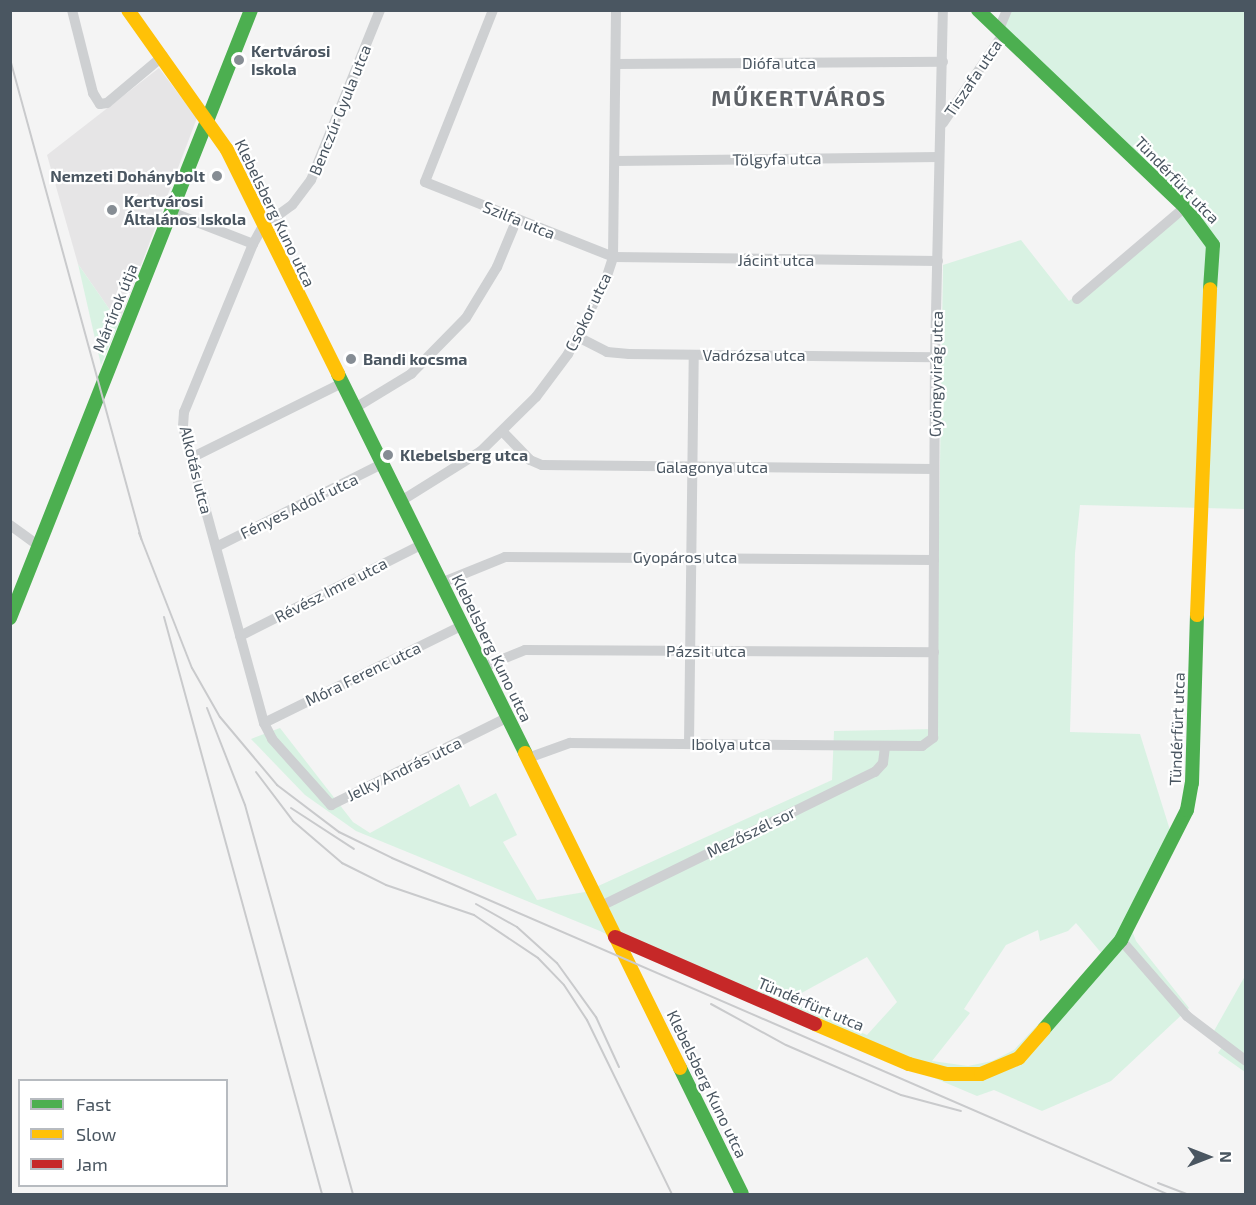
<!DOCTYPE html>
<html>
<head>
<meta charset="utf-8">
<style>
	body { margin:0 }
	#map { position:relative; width:1256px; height:1205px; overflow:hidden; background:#f4f4f4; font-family:"Exo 2",sans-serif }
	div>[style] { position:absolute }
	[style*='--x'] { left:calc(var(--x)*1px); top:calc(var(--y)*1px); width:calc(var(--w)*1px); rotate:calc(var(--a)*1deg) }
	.education>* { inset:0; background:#e6e5e6 }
	.green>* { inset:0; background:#d9f2e3 }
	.street>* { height:10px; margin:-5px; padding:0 5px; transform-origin:5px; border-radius:5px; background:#ced0d2 }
	.fast>* { height:14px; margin:-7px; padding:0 7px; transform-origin:7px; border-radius:7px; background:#4caf50 }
	.slow>* { height:14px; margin:-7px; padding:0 7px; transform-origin:7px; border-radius:7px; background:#ffc107 }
	.jam>* { height:14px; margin:-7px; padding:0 7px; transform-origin:7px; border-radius:7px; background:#c62828 }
	.rail>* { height:2px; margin:-1px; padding:0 1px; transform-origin:1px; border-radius:1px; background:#c9cacc }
	.dots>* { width:16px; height:16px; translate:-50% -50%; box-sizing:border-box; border:3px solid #fff; border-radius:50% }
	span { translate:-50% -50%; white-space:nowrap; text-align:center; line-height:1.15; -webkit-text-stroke:4.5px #fff; paint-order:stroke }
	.poi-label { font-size:16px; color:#4a5661; font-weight:700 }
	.left { translate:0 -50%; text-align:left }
	.right { translate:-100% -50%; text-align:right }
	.street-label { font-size:16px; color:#4a5661 }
	.district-label { font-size:22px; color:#5f6368; font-weight:700; letter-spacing:1.5px }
	.frame { position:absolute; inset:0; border:12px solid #4a5661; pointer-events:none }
	.legend { position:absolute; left:18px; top:1079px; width:210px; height:108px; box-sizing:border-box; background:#fff; border:2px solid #b7bbc0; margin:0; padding:8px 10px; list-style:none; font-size:18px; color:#4a5661 }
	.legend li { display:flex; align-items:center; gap:12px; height:30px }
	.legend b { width:30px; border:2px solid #b7bbc0 }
	.north { position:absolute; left:1178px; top:1127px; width:60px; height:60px; -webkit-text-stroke:4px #fff; paint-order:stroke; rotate:90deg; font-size:16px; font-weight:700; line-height:24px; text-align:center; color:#4a5661 }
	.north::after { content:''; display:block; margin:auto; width:21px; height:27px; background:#4a5661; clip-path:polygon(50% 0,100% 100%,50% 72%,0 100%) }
</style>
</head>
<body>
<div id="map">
	<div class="education">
		<i style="clip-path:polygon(159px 68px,197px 118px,119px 323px,78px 264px,47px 155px)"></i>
	</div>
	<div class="green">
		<i style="clip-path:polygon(evenodd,1010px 11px,1245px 11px,1245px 509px,1080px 505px,1075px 553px,1070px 732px,1140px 734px,1174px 843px,1131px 928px,1136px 941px,1189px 1008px,1111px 1081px,1042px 1111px,994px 1090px,977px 1096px,676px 969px,600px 931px,356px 831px,305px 795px,251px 739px,280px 728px,353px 822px,370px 833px,459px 784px,470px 807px,496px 793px,517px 835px,503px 842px,537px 900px,585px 892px,832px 780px,834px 731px,936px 729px,943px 265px,1021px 240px,1069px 301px,1193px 208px,1004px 26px,1010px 11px,1076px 923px,1103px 955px,1014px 1050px,992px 1061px,968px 1066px,932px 1061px,970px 1013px,964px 1009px,1006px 945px,1038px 930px,1040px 941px,1068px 931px,1076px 923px,1010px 11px,867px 957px,897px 1002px,867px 1035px,787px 1001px,867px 957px)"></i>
		<i style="clip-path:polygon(78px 264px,119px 323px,101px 365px)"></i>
		<i style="clip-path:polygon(1245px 976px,1245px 1072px,1218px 1053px,1222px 1047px,1210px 1038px)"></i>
	</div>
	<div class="street">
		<i style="--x:72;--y:10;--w:86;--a:75.8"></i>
		<i style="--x:93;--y:93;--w:13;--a:58"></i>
		<i style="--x:100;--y:104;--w:7;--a:-8"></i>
		<i style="--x:107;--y:103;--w:73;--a:-40"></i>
		<i style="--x:380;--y:10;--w:183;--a:112.1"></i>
		<i style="--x:311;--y:180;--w:31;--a:127"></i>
		<i style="--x:292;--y:205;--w:36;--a:144"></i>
		<i style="--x:263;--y:226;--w:21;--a:119"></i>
		<i style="--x:253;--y:244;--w:182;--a:112.3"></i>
		<i style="--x:184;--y:412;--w:15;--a:94"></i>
		<i style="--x:183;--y:427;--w:307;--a:74.7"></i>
		<i style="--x:264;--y:723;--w:18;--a:63"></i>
		<i style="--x:272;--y:739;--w:89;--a:48.2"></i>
		<i style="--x:331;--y:805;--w:198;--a:-26.4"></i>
		<i style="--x:493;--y:10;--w:185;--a:111.6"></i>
		<i style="--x:425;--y:182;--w:202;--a:21.7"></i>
		<i style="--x:613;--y:257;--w:325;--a:0.7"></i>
		<i style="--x:999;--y:29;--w:21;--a:-67"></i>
		<i style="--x:616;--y:64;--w:327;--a:-0.4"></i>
		<i style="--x:943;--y:123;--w:109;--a:-55.9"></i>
		<i style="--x:615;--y:161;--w:324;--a:-0.7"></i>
		<i style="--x:171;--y:212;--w:88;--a:21.3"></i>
		<i style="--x:1077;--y:299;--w:142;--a:-40.4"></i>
		<i style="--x:578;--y:337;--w:33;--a:27"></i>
		<i style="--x:607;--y:352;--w:22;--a:5"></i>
		<i style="--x:629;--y:354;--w:306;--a:0.6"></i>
		<i style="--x:355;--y:408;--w:66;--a:-31.3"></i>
		<i style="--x:411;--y:374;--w:78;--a:-45.5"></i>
		<i style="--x:466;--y:318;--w:60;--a:-58.7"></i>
		<i style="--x:497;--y:267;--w:52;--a:-67.4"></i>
		<i style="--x:503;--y:432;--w:39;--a:46"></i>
		<i style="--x:530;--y:460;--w:13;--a:23"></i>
		<i style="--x:542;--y:465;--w:392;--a:0.6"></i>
		<i style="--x:191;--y:458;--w:169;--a:-26.4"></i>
		<i style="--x:401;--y:501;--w:94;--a:-32"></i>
		<i style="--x:481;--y:451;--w:77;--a:-44.5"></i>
		<i style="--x:536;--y:397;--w:54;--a:-53.3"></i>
		<i style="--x:568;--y:354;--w:84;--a:-63.1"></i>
		<i style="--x:606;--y:279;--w:23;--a:-72"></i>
		<i style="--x:613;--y:257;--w:247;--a:-89.3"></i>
		<i style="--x:10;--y:525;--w:36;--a:36"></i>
		<i style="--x:216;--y:547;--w:186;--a:-26.6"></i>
		<i style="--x:441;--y:583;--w:69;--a:-22.1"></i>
		<i style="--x:505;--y:557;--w:429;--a:0.4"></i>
		<i style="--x:240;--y:636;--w:205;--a:-26.7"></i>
		<i style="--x:483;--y:667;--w:45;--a:-22"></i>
		<i style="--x:525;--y:650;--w:409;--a:0.3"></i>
		<i style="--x:264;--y:723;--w:220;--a:-26.2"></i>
		<i style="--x:689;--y:744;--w:389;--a:-89.3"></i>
		<i style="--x:528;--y:758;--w:45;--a:-19.7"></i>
		<i style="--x:570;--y:743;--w:352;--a:0.5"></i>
		<i style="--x:922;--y:746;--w:14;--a:-36"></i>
		<i style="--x:933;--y:738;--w:381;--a:-89.7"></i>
		<i style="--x:935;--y:357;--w:347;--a:-88.7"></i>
		<i style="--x:601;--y:906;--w:305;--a:-26.1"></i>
		<i style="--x:875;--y:772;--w:12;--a:-48"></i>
		<i style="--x:883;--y:763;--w:17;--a:-83"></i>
		<i style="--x:1121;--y:940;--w:101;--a:49"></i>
		<i style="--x:1187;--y:1016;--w:74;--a:37.3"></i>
	</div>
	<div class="fast">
		<i style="--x:978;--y:10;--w:286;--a:43.6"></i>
		<i style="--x:1185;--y:207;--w:47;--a:53.6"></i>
		<i style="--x:1213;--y:245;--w:44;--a:93.9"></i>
		<i style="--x:338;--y:374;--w:423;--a:63.7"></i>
		<i style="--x:10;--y:618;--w:654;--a:-68.38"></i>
		<i style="--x:1044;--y:1029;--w:118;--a:-49.1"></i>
		<i style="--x:1121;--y:940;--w:146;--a:-63.1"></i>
		<i style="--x:1187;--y:810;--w:27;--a:-80"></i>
		<i style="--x:1192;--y:783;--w:168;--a:-88.3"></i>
		<i style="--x:680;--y:1068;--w:140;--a:63.8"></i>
	</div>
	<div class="slow">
		<i style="--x:128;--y:10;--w:171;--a:54.7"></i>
		<i style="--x:227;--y:150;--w:250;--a:63.6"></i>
		<i style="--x:1197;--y:615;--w:326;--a:-87.7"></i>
		<i style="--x:525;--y:753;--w:351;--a:63.8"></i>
		<i style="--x:815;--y:1024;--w:102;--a:23.1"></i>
		<i style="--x:909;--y:1064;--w:38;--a:15"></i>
		<i style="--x:946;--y:1074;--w:35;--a:0"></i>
		<i style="--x:981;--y:1074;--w:41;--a:-22.8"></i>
		<i style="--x:1019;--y:1058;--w:38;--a:-49"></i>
	</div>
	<div class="jam">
		<i style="--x:615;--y:937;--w:218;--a:23.5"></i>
	</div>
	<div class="rail">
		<i style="--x:10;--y:59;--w:498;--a:74.7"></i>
		<i style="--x:139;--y:533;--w:145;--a:68.6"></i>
		<i style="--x:192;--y:668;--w:56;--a:60.3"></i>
		<i style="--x:220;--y:717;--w:89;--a:50"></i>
		<i style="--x:277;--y:785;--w:78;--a:37.2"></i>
		<i style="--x:339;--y:832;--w:59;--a:26.1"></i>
		<i style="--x:392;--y:858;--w:845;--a:23.44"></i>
		<i style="--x:164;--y:617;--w:598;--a:74.69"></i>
		<i style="--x:207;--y:708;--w:104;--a:68.6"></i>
		<i style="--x:245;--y:805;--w:404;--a:74.5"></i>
		<i style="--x:256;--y:772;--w:61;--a:52.9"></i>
		<i style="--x:293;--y:821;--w:65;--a:40.6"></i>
		<i style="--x:342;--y:863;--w:49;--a:26.6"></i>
		<i style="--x:386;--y:885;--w:93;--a:18.8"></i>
		<i style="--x:474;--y:915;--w:77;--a:33.9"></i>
		<i style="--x:538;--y:958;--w:37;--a:46"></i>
		<i style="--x:564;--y:985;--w:42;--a:56.7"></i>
		<i style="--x:587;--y:1020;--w:194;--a:64"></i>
		<i style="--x:291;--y:808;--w:75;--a:33.1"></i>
		<i style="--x:476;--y:904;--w:47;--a:29.3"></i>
		<i style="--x:517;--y:927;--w:54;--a:42"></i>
		<i style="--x:557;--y:963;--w:67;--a:54.2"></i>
		<i style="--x:596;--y:1017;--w:55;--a:65.3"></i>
		<i style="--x:711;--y:1004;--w:85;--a:28.7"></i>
		<i style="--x:786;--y:1045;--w:125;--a:23.5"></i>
		<i style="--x:901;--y:1095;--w:62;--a:14.9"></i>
		<i style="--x:1158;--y:1183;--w:30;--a:21"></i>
	</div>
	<div class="dots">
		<i style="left:239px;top:60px;background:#868d94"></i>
		<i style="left:217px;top:176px;background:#868d94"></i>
		<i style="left:112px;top:210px;background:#868d94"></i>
		<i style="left:351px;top:359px;background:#868d94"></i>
		<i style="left:388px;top:455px;background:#868d94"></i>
	</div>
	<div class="poi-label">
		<span class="left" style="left:251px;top:60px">Kertvárosi<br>Iskola</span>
		<span class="right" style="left:205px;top:176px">Nemzeti Dohánybolt</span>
		<span class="left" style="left:124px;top:210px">Kertvárosi<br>Általános Iskola</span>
		<span class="left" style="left:363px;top:359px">Bandi kocsma</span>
		<span class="left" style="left:400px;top:455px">Klebelsberg utca</span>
	</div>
	<div class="street-label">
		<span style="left:779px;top:63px">Diófa utca</span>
		<span style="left:973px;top:78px;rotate:-56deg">Tiszafa utca</span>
		<span style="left:340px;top:110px;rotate:-68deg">Benczúr Gyula utca</span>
		<span style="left:777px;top:159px;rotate:-1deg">Tölgyfa utca</span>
		<span style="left:1177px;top:180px;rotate:46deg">Tündérfürt utca</span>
		<span style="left:275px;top:213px;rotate:64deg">Klebelsberg Kuno utca</span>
		<span style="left:519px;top:220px;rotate:22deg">Szilfa utca</span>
		<span style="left:776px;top:260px">Jácint utca</span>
		<span style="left:115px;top:308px;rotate:-68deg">Mártírok útja</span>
		<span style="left:588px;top:312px;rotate:-64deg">Csokor utca</span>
		<span style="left:754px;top:355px">Vadrózsa utca</span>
		<span style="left:936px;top:374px;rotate:-89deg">Gyöngyvirág utca</span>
		<span style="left:712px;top:467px">Galagonya utca</span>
		<span style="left:196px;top:470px;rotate:76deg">Alkotás utca</span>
		<span style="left:299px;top:506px;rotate:-26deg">Fényes Adolf utca</span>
		<span style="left:685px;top:557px">Gyopáros utca</span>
		<span style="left:331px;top:590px;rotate:-27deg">Révész Imre utca</span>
		<span style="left:492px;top:648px;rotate:64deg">Klebelsberg Kuno utca</span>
		<span style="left:706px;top:651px">Pázsit utca</span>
		<span style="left:363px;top:674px;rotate:-26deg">Móra Ferenc utca</span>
		<span style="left:1177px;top:729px;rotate:-88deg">Tündérfürt utca</span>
		<span style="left:731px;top:744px">Ibolya utca</span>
		<span style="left:404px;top:769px;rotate:-26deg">Jelky András utca</span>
		<span style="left:751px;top:832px;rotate:-26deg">Mezőszél sor</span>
		<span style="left:811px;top:1004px;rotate:23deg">Tündérfürt utca</span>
		<span style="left:707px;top:1084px;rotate:64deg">Klebelsberg Kuno utca</span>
	</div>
	<div class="district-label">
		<span style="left:799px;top:98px">MŰKERTVÁROS</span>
	</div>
	<div class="frame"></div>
	<ul class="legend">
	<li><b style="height:8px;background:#4caf50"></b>Fast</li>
	<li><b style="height:8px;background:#ffc107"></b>Slow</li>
	<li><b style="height:8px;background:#c62828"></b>Jam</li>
	</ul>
	<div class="north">N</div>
</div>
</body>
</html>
